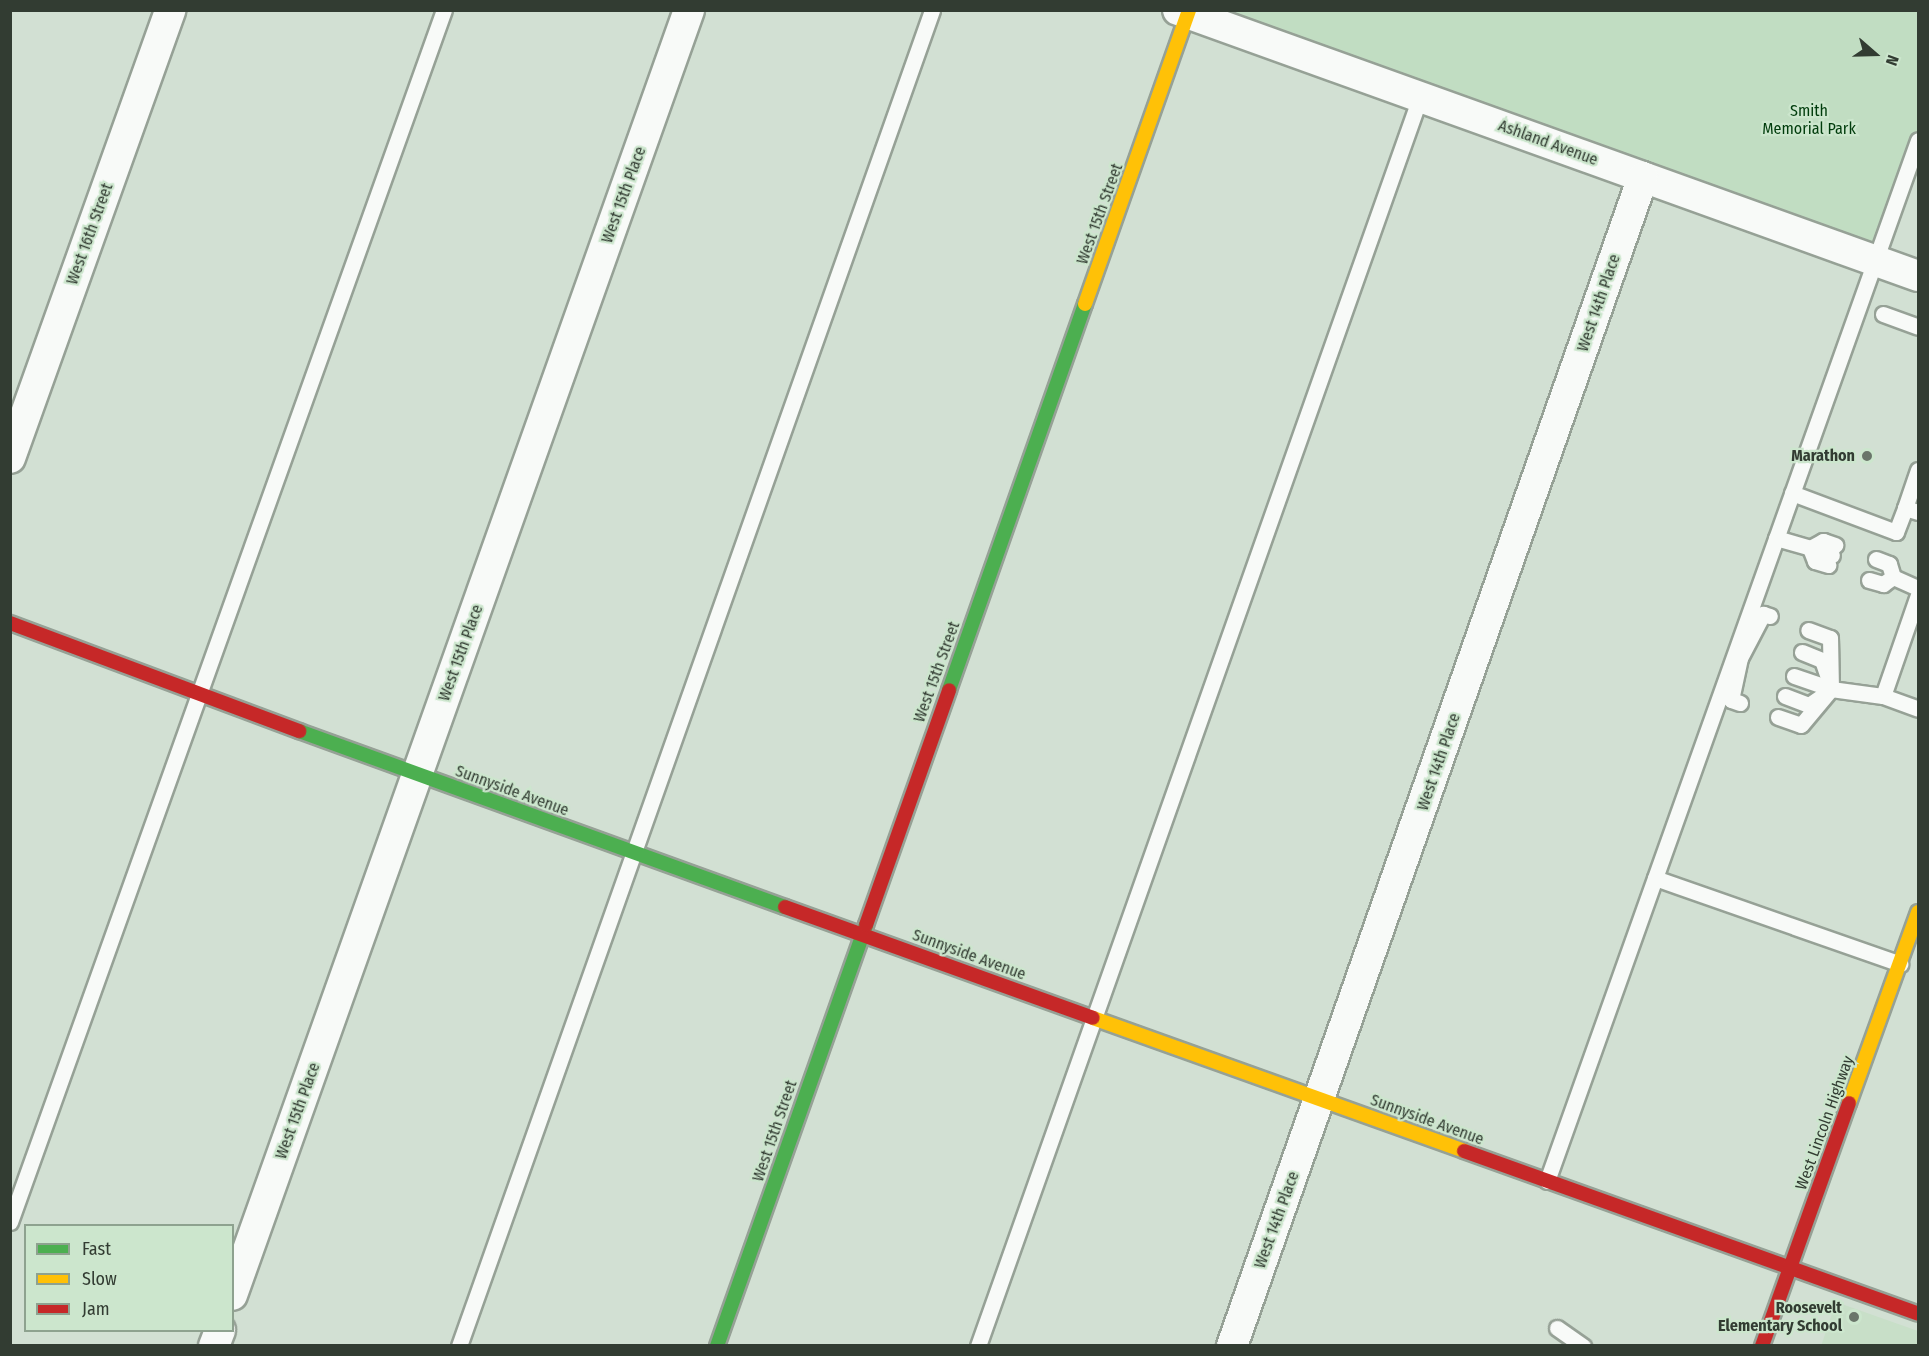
<!DOCTYPE html>
<html>
<head>
<meta charset="utf-8">
<style>
	body { margin:0 }
	#map { position:relative; width:1929px; height:1356px; overflow:hidden; background:#d2e0d3; font-family:"Fira Sans Condensed",sans-serif }
	div>[style] { position:absolute }
	[style*='--x'] { left:calc(var(--x)*1px); top:calc(var(--y)*1px); width:calc(var(--w)*1px); rotate:calc(var(--a)*1deg) }
	.built>* { inset:0; background:#c8dfc8 }
	.green>* { inset:0; background:#c1ddc2 }
	.roads { filter:drop-shadow(2px 0 #96a196) drop-shadow(-2px 0 #96a196) drop-shadow(0 2px #96a196) drop-shadow(0 -2px #96a196) }
	.lane>* { height:15px; margin:-7.5px; padding:0 7.5px; transform-origin:7.5px; border-radius:7.5px; background:#f8faf8 }
	.street>* { height:30px; margin:-15px; padding:0 15px; transform-origin:15px; border-radius:15px; background:#f8faf8 }
	.fast>* { height:14px; margin:-7px; padding:0 7px; transform-origin:7px; border-radius:7px; background:#4caf50 }
	.slow>* { height:14px; margin:-7px; padding:0 7px; transform-origin:7px; border-radius:7px; background:#ffc107 }
	.jam>* { height:14px; margin:-7px; padding:0 7px; transform-origin:7px; border-radius:7px; background:#c62828 }
	.dots>* { width:16px; height:16px; translate:-50% -50%; box-sizing:border-box; border:3px solid #cce6cd; border-radius:50% }
	span { translate:-50% -50%; white-space:nowrap; text-align:center; line-height:1.15; -webkit-text-stroke:4.5px #cce6cd; paint-order:stroke }
	.park-label { font-size:16px; color:#003c0c }
	.street-label { font-size:16px; color:#323c32 }
	.poi-label { font-size:16px; color:#323c32; font-weight:700 }
	.right { translate:-100% -50%; text-align:right }
	.frame { position:absolute; inset:0; border:12px solid #323c32; pointer-events:none }
	.legend { position:absolute; left:24px; top:1224px; width:210px; height:108px; box-sizing:border-box; background:#cce6cd; border:2px solid #8ea28f; margin:0; padding:8px 10px; list-style:none; font-size:18px; color:#323c32 }
	.legend li { display:flex; align-items:center; gap:12px; height:30px }
	.legend b { width:30px; border:2px solid #8ea28f }
	.north { position:absolute; left:1845px; top:24px; width:60px; height:60px; -webkit-text-stroke:4px #cce6cd; paint-order:stroke; rotate:110deg; font-size:16px; font-weight:700; line-height:24px; text-align:center; color:#323c32 }
	.north::after { content:''; display:block; margin:auto; width:21px; height:27px; background:#323c32; clip-path:polygon(50% 0,100% 100%,50% 72%,0 100%) }
</style>
</head>
<body>
<div id="map">
	<div class="built">
		<i style="clip-path:polygon(1836px 1302px,1918px 1331px,1918px 1345px,1821px 1346px)"></i>
	</div>
	<div class="green">
		<i style="clip-path:polygon(1189px 10px,1918px 11px,1918px 140px,1874px 260px)"></i>
	</div>
	<div class="roads">
		<div class="lane">
			<i style="--x:1883;--y:314;--w:37;--a:20"></i>
			<i style="--x:1918;--y:470;--w:40;--a:108.9"></i>
			<i style="--x:1905;--y:508;--w:14;--a:17"></i>
			<i style="--x:1792;--y:493;--w:111;--a:20.6"></i>
			<i style="--x:1896;--y:532;--w:26;--a:-69"></i>
			<i style="--x:1776;--y:538;--w:35;--a:16"></i>
			<i style="--x:1810;--y:548;--w:14;--a:69"></i>
			<i style="--x:1815;--y:561;--w:14;--a:17"></i>
			<i style="--x:1810;--y:548;--w:15;--a:-28"></i>
			<i style="--x:1823;--y:541;--w:13;--a:18"></i>
			<i style="--x:1810;--y:548;--w:23;--a:18"></i>
			<i style="--x:1876;--y:559;--w:14;--a:21"></i>
			<i style="--x:1889;--y:564;--w:14;--a:73"></i>
			<i style="--x:1869;--y:580;--w:15;--a:16"></i>
			<i style="--x:1883;--y:584;--w:12;--a:-35"></i>
			<i style="--x:1893;--y:577;--w:27;--a:24"></i>
			<i style="--x:1802;--y:652;--w:22;--a:22"></i>
			<i style="--x:1822;--y:660;--w:18;--a:71"></i>
			<i style="--x:1794;--y:676;--w:39;--a:19"></i>
			<i style="--x:1831;--y:689;--w:52;--a:7.7"></i>
			<i style="--x:1883;--y:696;--w:37;--a:20"></i>
			<i style="--x:1785;--y:696;--w:26;--a:21"></i>
			<i style="--x:1809;--y:705;--w:16;--a:-35"></i>
			<i style="--x:1883;--y:696;--w:107;--a:-70.9"></i>
			<i style="--x:1740;--y:703;--w:9;--a:-162"></i>
			<i style="--x:1731;--y:700;--w:43;--a:-77.9"></i>
			<i style="--x:1740;--y:658;--w:50;--a:-62.4"></i>
			<i style="--x:1763;--y:614;--w:7;--a:16"></i>
			<i style="--x:1778;--y:717;--w:24;--a:19"></i>
			<i style="--x:1801;--y:725;--w:47;--a:-50.2"></i>
			<i style="--x:1831;--y:689;--w:51;--a:-91.1"></i>
			<i style="--x:1830;--y:638;--w:23;--a:-160"></i>
			<i style="--x:1655;--y:878;--w:260;--a:19.3"></i>
			<i style="--x:1547;--y:1181;--w:1105;--a:-70.38"></i>
			<i style="--x:10;--y:1222;--w:1287;--a:-70.3"></i>
			<i style="--x:1557;--y:1328;--w:32;--a:35"></i>
			<i style="--x:459;--y:1346;--w:1417;--a:-70.5"></i>
			<i style="--x:978;--y:1346;--w:1325;--a:-70.51"></i>
		</div>
		<div class="street">
			<i style="--x:1178;--y:10;--w:786;--a:19.77"></i>
			<i style="--x:10;--y:458;--w:476;--a:-70.3"></i>
			<i style="--x:232;--y:1295;--w:1364;--a:-70.42"></i>
			<i style="--x:214;--y:1346;--w:17;--a:-69"></i>
			<i style="--x:1232;--y:1346;--w:1239;--a:-70.63"></i>
		</div>
		<div class="fast">
			<i style="--x:949;--y:690;--w:409;--a:-70.6"></i>
			<i style="--x:299;--y:731;--w:517;--a:19.91"></i>
			<i style="--x:717;--y:1346;--w:447;--a:-70.5"></i>
		</div>
		<div class="slow">
			<i style="--x:1085;--y:304;--w:312;--a:-70.5"></i>
			<i style="--x:1093;--y:1018;--w:394;--a:19.7"></i>
			<i style="--x:1849;--y:1103;--w:203;--a:-70.1"></i>
		</div>
		<div class="jam">
			<i style="--x:10;--y:623;--w:309;--a:20.5"></i>
			<i style="--x:785;--y:907;--w:327;--a:19.8"></i>
			<i style="--x:866;--y:925;--w:249;--a:-70.5"></i>
			<i style="--x:1464;--y:1151;--w:482;--a:19.7"></i>
			<i style="--x:1762;--y:1346;--w:258;--a:-70.3"></i>
		</div>
	</div>
	<div class="dots">
		<i style="left:1867px;top:456px;background:#6a756a"></i>
		<i style="left:1854px;top:1317px;background:#6a756a"></i>
	</div>
	<div class="park-label">
		<span style="left:1809px;top:120px">Smith<br>Memorial Park</span>
	</div>
	<div class="street-label">
		<span style="left:1548px;top:143px;rotate:20deg">Ashland Avenue</span>
		<span style="left:624px;top:195px;rotate:-70deg">West 15th Place</span>
		<span style="left:1100px;top:214px;rotate:-70deg">West 15th Street</span>
		<span style="left:90px;top:234px;rotate:-70deg">West 16th Street</span>
		<span style="left:1599px;top:303px;rotate:-71deg">West 14th Place</span>
		<span style="left:461px;top:653px;rotate:-70deg">West 15th Place</span>
		<span style="left:937px;top:672px;rotate:-70deg">West 15th Street</span>
		<span style="left:1439px;top:762px;rotate:-71deg">West 14th Place</span>
		<span style="left:512px;top:791px;rotate:20deg">Sunnyside Avenue</span>
		<span style="left:969px;top:955px;rotate:20deg">Sunnyside Avenue</span>
		<span style="left:298px;top:1111px;rotate:-70deg">West 15th Place</span>
		<span style="left:1427px;top:1120px;rotate:20deg">Sunnyside Avenue</span>
		<span style="left:1825px;top:1123px;rotate:-70deg">West Lincoln Highway</span>
		<span style="left:775px;top:1131px;rotate:-71deg">West 15th Street</span>
		<span style="left:1277px;top:1220px;rotate:-70deg">West 14th Place</span>
	</div>
	<div class="poi-label">
		<span class="right" style="left:1855px;top:456px">Marathon</span>
		<span class="right" style="left:1842px;top:1317px">Roosevelt<br>Elementary School</span>
	</div>
	<div class="frame"></div>
	<ul class="legend">
	<li><b style="height:8px;background:#4caf50"></b>Fast</li>
	<li><b style="height:8px;background:#ffc107"></b>Slow</li>
	<li><b style="height:8px;background:#c62828"></b>Jam</li>
	</ul>
	<div class="north">N</div>
</div>
</body>
</html>
